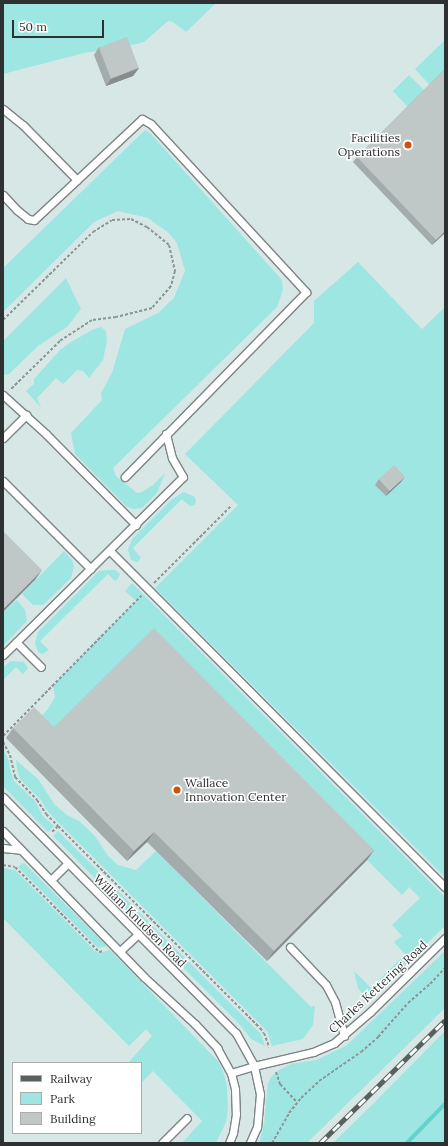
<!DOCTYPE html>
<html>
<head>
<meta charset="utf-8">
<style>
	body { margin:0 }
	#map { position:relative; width:448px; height:1146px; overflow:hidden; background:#e9f2f1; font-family:Lora,serif }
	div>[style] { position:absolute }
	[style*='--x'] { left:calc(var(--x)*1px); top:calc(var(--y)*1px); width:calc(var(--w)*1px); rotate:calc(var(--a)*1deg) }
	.built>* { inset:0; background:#d6e7e6 }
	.green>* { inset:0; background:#9de6e2; transform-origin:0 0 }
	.stream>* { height:3.5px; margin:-1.75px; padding:0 1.75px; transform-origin:1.75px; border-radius:1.75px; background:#62d2cd }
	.path>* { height:2px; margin-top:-1px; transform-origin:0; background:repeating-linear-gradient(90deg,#8f9595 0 3px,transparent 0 5px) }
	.roads { filter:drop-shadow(1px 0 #7d8584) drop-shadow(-1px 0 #7d8584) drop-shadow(0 1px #7d8584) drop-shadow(0 -1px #7d8584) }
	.lane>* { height:7px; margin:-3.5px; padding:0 3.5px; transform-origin:3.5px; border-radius:3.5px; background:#fff }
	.rail>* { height:4.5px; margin-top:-2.25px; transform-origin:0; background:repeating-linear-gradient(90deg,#fff 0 9px,#5a5f5f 0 18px); box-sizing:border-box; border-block:1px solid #5a5f5f }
	.wall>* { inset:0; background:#a4abab }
	.shaded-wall>* { inset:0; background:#868b8b }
	.building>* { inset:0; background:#bfc7c7; transform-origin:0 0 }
	.dots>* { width:11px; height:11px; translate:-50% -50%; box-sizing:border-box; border:2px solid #fff; border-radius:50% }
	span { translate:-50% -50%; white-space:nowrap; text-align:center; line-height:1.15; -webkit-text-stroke:3px #fff; paint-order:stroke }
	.poi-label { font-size:12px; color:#2e3131 }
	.right { translate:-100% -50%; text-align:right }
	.left { translate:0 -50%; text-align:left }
	.street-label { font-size:12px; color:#2e3131 }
	.frame { position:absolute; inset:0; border:4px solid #2e3131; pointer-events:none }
	.legend { position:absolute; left:12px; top:1062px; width:130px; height:72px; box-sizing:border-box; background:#fff; border:1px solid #abadad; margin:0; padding:5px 7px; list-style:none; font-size:12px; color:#2e3131 }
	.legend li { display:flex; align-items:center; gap:8px; height:20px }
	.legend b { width:20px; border:1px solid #abadad }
	.scale { position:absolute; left:12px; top:20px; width:92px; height:18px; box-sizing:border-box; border:2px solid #2e3131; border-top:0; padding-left:5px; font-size:12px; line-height:14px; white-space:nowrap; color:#2e3131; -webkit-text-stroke:3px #fff; paint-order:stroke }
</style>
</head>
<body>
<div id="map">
	<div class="built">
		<i style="clip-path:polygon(evenodd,3px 3px,445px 3px,445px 1143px,3px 1143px,3px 3px,13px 1063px,141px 1063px,141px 1133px,13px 1133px,13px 1063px)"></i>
	</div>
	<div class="green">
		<i style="clip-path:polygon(3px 3px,216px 3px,186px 32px,173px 22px,168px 21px,144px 42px,137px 44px,84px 53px,3px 74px)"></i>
		<i style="clip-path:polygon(445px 40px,445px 71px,430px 85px,415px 69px)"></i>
		<i style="left:409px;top:75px;width:23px;height:23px;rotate:45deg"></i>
		<i style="clip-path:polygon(145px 130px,150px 133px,282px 280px,283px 290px,277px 307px,113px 468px,116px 476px,137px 493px,142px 492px,153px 485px,165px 473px,157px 493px,142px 508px,133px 509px,126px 506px,75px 454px,71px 433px,102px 400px,101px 393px,112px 373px,125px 329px,158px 313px,174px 298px,185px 271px,177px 243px,169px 233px,148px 218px,118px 211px,94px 222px,3px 312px,3px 268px)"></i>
		<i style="clip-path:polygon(358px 262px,422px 329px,445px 307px,445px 877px,155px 588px,238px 505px,185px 454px,314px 323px,314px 301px)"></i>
		<i style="clip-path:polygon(66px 278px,81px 309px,67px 327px,38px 346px,9px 374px,3px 375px,3px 341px)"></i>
		<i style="clip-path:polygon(101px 327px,106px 331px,107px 341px,103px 360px,89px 378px,83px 371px,77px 370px,63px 384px,56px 378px,37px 398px,41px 408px,26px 391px,34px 384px,34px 379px,60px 350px,71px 342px,94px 329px)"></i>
		<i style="clip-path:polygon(184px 492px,195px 497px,196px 502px,194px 505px,190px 506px,182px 499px,133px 548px,141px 558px,137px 562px,131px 560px,128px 549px,133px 538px,172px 499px)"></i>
		<i style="clip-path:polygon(64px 551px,72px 560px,74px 566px,71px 578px,43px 605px,33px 605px,22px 594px)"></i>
		<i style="clip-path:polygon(108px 570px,115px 570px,120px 574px,118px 579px,115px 581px,108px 574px,40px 641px,49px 650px,42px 654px,38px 652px,35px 643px,38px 632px,99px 571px)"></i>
		<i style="clip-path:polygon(132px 583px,445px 897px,445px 926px,378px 992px,370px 996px,363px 994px,358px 988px,354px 971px,371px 988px,405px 954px,394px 942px,402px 936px,392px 925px,420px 898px,409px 887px,402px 895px,147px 639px,47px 737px,34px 724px,48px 709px,55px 697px,53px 685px,136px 601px,125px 591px)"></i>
		<i style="clip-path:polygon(17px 600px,25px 610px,27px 621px,3px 646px,3px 612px)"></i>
		<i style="clip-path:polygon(11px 661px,24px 662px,28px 668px,23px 674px,16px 667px,3px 680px,3px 667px)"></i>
		<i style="clip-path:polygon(3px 748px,9px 761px,10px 769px,14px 781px,35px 801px,43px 816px,54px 826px,48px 832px,3px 786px)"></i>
		<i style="clip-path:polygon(16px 760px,38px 779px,55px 805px,67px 815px,79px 821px,95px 836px,108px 856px,118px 865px,136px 870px,156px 851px,311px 1007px,315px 1006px,313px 1025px,303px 1039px,272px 1046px,267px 1031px,48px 812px,41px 800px,20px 779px,17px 770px)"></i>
		<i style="clip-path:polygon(58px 831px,261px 1034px,265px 1046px,251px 1039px,240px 1025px,53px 836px)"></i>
		<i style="clip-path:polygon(23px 863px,24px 863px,107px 946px,98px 948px,18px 867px)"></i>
		<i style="clip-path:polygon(3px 868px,15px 870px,95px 951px,99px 953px,110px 950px,218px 1061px,224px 1074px,227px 1087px,228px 1109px,226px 1122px,216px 1143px,182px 1143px,202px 1121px,153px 1071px,141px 1083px,141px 1063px,128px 1063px,152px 1036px,146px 1029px,129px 1046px,3px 918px)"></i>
		<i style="clip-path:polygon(445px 951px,445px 1008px,307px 1143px,259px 1143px,264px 1125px,268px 1083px,272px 1076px,279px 1070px,291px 1064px,316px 1060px,346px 1046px)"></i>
		<i style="clip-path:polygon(445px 1031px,445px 1143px,333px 1143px,372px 1105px)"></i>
	</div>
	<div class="stream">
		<i style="--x:407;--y:1143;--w:54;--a:-45.7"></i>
	</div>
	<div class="path">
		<i style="--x:3;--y:320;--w:126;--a:-44.4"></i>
		<i style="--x:93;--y:232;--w:22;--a:-32"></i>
		<i style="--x:112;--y:220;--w:19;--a:-3"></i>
		<i style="--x:131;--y:219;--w:18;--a:27"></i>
		<i style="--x:147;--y:227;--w:28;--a:39"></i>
		<i style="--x:169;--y:245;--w:27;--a:77"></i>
		<i style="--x:175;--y:271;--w:16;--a:105"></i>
		<i style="--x:171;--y:286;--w:29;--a:131"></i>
		<i style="--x:152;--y:308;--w:37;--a:166"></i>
		<i style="--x:116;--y:317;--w:24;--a:173"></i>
		<i style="--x:92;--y:320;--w:38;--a:147"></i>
		<i style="--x:60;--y:341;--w:70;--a:135.6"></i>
		<i style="--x:154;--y:583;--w:110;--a:-45"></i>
		<i style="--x:3;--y:736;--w:197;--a:-45.4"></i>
		<i style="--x:3;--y:742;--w:15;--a:62"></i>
		<i style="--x:10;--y:755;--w:23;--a:77"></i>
		<i style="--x:15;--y:777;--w:32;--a:46"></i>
		<i style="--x:37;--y:800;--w:17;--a:57"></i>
		<i style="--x:46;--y:814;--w:17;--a:45"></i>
		<i style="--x:58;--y:826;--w:10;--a:135"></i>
		<i style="--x:58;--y:826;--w:286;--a:45"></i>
		<i style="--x:260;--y:1028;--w:6;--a:51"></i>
		<i style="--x:264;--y:1033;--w:15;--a:70"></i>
		<i style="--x:3;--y:865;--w:12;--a:9"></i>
		<i style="--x:15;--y:867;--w:120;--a:45.3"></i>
		<i style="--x:99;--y:952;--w:5;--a:-11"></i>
		<i style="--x:276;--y:1072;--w:13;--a:72"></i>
		<i style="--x:280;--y:1084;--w:25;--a:47"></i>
		<i style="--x:272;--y:1143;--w:34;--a:-60"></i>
		<i style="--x:289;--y:1113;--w:19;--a:-51"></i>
		<i style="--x:301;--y:1098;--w:25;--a:-43"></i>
		<i style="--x:319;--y:1081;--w:51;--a:-34.6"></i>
		<i style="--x:361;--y:1052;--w:23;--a:-41"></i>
		<i style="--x:378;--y:1037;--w:45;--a:-48.6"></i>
		<i style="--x:408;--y:1003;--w:29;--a:-41"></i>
		<i style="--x:430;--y:984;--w:22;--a:-47"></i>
	</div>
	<div class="roads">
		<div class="lane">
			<i style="--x:3;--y:109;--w:26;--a:39"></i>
			<i style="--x:23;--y:125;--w:77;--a:45.5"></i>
			<i style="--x:3;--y:195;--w:21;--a:47"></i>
			<i style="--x:17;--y:210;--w:14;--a:39"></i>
			<i style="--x:28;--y:219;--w:6;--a:9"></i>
			<i style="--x:34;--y:220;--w:148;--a:-43.1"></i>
			<i style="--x:142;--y:119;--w:10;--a:29"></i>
			<i style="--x:151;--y:124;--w:229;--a:47.3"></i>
			<i style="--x:306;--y:292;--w:259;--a:134.4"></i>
			<i style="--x:3;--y:395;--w:58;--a:42.2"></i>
			<i style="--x:46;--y:434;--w:128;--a:45.3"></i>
			<i style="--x:3;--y:438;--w:33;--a:-45"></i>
			<i style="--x:3;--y:481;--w:124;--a:45"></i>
			<i style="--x:110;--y:551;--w:474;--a:45.1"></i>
			<i style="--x:16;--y:642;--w:35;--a:45"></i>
			<i style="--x:3;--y:655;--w:253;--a:-44.7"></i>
			<i style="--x:183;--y:477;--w:22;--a:-120"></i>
			<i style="--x:172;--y:458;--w:25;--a:-104"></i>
			<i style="--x:3;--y:797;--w:332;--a:45.4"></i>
			<i style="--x:236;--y:1033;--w:38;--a:61"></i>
			<i style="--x:254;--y:1066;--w:29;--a:78"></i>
			<i style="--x:260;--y:1094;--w:33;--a:95"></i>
			<i style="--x:257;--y:1127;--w:17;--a:114"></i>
			<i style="--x:3;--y:831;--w:203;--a:46"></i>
			<i style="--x:144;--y:977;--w:69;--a:42.7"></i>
			<i style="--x:195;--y:1024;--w:33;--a:47"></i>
			<i style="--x:217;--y:1048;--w:29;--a:61"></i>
			<i style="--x:231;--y:1073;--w:16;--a:76"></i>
			<i style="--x:235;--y:1089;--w:25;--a:88"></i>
			<i style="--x:236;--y:1114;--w:19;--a:99"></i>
			<i style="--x:233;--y:1133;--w:11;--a:112"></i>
			<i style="--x:3;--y:848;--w:18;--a:6"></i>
			<i style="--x:51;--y:880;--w:24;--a:-45"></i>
			<i style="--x:290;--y:947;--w:52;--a:46.5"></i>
			<i style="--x:326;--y:985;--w:19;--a:62"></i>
			<i style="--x:335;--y:1002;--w:35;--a:75"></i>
			<i style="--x:120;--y:951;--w:25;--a:-43"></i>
			<i style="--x:231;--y:1073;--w:24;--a:-17"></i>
			<i style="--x:254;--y:1066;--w:61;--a:-13.3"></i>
			<i style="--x:313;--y:1052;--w:23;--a:-23"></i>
			<i style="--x:334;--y:1043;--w:48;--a:-40.7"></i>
			<i style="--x:370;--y:1012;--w:105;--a:-44.6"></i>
			<i style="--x:162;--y:1143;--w:35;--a:-45"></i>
		</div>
	</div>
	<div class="rail">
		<i style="--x:320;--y:1143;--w:175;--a:-44.5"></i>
	</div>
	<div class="wall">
		<i style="clip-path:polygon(99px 47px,139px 68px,133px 76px,106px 86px,94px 55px)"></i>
		<i style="clip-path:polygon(445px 69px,445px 233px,432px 245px,353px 162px,357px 157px)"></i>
		<i style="clip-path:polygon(379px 479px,401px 482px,386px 496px,375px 485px)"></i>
		<i style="clip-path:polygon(54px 727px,374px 850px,367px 860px,267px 961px,147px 842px,127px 861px,6px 738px,13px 728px)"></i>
	</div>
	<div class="shaded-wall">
		<i style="clip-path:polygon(139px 68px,133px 76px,106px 86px,111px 79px)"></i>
		<i style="clip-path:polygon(445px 231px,445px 233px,432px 245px,436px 240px)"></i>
		<i style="clip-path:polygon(405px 477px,401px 482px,386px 496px,389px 491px)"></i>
		<i style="clip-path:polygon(42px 570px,35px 580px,3px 612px,3px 609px)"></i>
		<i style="clip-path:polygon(154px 832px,147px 842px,127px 861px,134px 851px)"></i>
		<i style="clip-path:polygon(374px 850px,367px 860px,267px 961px,274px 951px)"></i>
	</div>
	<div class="building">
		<i style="left:127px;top:37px;width:33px;height:30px;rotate:69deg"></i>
		<i style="clip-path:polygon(445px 69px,445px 231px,436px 240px,357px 157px)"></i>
		<i style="left:394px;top:465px;width:16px;height:21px;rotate:47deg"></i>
		<i style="clip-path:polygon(3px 531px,42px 570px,3px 609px)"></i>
		<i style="clip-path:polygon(154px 628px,374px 850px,274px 951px,154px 832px,134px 851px,13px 728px,34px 707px,54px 727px)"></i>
	</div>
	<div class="dots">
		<i style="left:408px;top:145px;background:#d44f08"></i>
		<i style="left:177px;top:790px;background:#d44f08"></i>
	</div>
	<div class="poi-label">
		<span class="right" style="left:400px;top:145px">Facilities<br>Operations</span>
		<span class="left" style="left:185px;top:790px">Wallace<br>Innovation Center</span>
	</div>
	<div class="street-label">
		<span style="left:140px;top:921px;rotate:45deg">William Knudsen Road</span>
		<span style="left:378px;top:987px;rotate:-43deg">Charles Kettering Road</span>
	</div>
	<div class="frame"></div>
	<ul class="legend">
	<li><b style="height:5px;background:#5a5f5f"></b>Railway</li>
	<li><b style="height:11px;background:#9de6e2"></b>Park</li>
	<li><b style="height:11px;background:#bfc7c7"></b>Building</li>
	</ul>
	<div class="scale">50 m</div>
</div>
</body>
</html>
